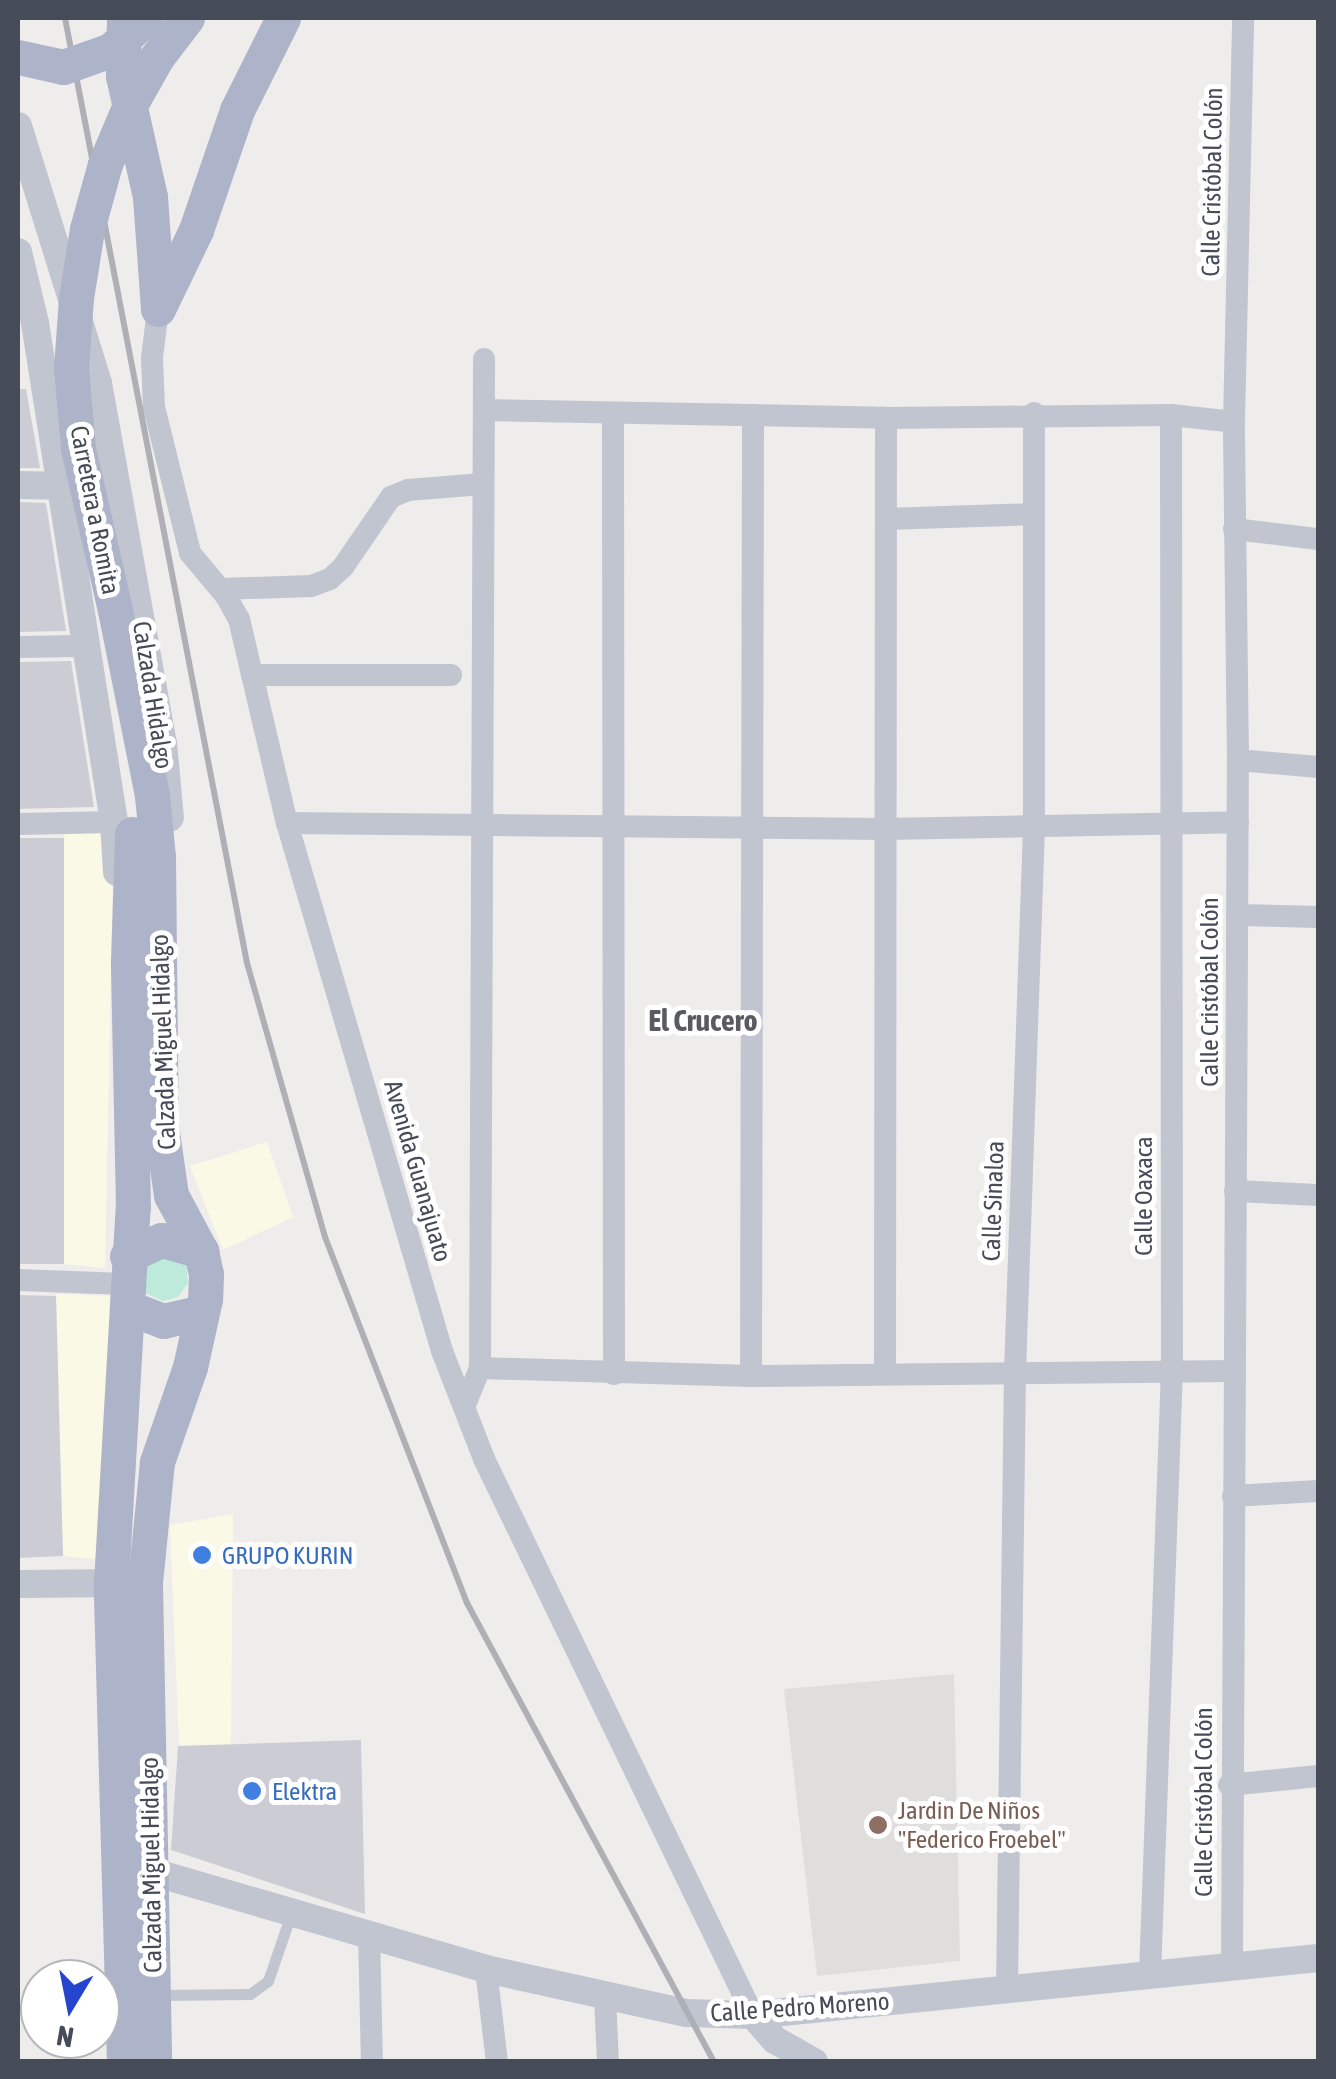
<!DOCTYPE html>
<html>
<head>
<meta charset="utf-8">
<style>
	body { margin:0 }
	#map { position:relative; width:1336px; height:2079px; overflow:hidden; background:#efedec; font-family:"Asap Condensed",sans-serif }
	div>[style] { position:absolute }
	[style*='--x'] { left:calc(var(--x)*1px); top:calc(var(--y)*1px); width:calc(var(--w)*1px); rotate:calc(var(--a)*1deg) }
	.commercial>* { inset:0; background:#faf9e5 }
	.education>* { inset:0; background:#e0dedd }
	.green>* { inset:0; background:#bdeada }
	.building>* { inset:0; background:#cccdd4; transform-origin:0 0 }
	.service>* { height:11px; margin:-5.5px; padding:0 5.5px; transform-origin:5.5px; border-radius:5.5px; background:#c0c5d0 }
	.minor>* { height:22px; margin:-11px; padding:0 11px; transform-origin:11px; border-radius:11px; background:#c0c5d0 }
	.tertiary>* { height:28px; margin:-14px; padding:0 14px; transform-origin:14px; border-radius:14px; background:#c0c5d0 }
	.primary>* { height:35px; margin:-17.5px; padding:0 17.5px; transform-origin:17.5px; border-radius:17.5px; background:#adb4c9 }
	.rail>* { height:6px; margin:-3px; padding:0 3px; transform-origin:3px; border-radius:3px; background:#afb0b6 }
	.primary-bridge>* { height:35px; margin:-17.5px; padding:0 17.5px; transform-origin:17.5px; border-radius:17.5px; background:#adb4c9 }
	.dots>* { width:28px; height:28px; translate:-50% -50%; box-sizing:border-box; border:5px solid #fff; border-radius:50% }
	span { translate:-50% -50%; white-space:nowrap; text-align:center; line-height:1.15; -webkit-text-stroke:10px #fff; paint-order:stroke }
	.street-label { font-size:25px; color:#464b58 }
	.shop-label { font-size:25px; color:#366cbe }
	.left { translate:0 -50%; text-align:left }
	.education-label { font-size:25px; color:#785e54 }
	.quarter-label { font-size:30px; color:#595b60; font-weight:700 }
	.frame { position:absolute; inset:0; border:20px solid #464b58; pointer-events:none }
	.north { position:absolute; left:20px; top:1959px; width:100px; height:100px; box-sizing:border-box; background:#fff; border:2px solid #b5b7bc; border-radius:50%; rotate:190deg; font-size:28px; font-weight:700; line-height:40px; text-align:center; color:#464b58 }
	.north::after { content:''; display:block; margin:auto; width:35px; height:45px; background:#2645ce; clip-path:polygon(50% 0,100% 100%,50% 72%,0 100%) }
</style>
</head>
<body>
<div id="map">
	<div class="commercial">
		<i style="clip-path:polygon(114px 822px,105px 1268px,64px 1264px,64px 823px)"></i>
		<i style="clip-path:polygon(267px 1142px,293px 1217px,223px 1250px,190px 1166px)"></i>
		<i style="clip-path:polygon(56px 1294px,110px 1296px,102px 1560px,63px 1556px)"></i>
		<i style="clip-path:polygon(233px 1514px,231px 1745px,179px 1746px,170px 1525px)"></i>
	</div>
	<div class="education">
		<i style="clip-path:polygon(954px 1674px,960px 1961px,817px 1976px,784px 1689px)"></i>
	</div>
	<div class="green">
		<i style="clip-path:polygon(153px 1248px,186px 1261px,188px 1283px,178px 1297px,163px 1301px,143px 1292px,137px 1265px)"></i>
	</div>
	<div class="building">
		<i style="clip-path:polygon(18px 389px,26px 389px,40px 468px,18px 468px)"></i>
		<i style="clip-path:polygon(18px 502px,46px 503px,66px 631px,18px 632px)"></i>
		<i style="clip-path:polygon(71px 661px,94px 807px,18px 809px,18px 662px)"></i>
		<i style="left:64px;top:838px;width:426px;height:46px;rotate:90deg"></i>
		<i style="clip-path:polygon(18px 1295px,56px 1296px,63px 1556px,18px 1558px)"></i>
		<i style="clip-path:polygon(361px 1740px,365px 1914px,171px 1850px,178px 1746px)"></i>
	</div>
	<div class="service">
		<i style="--x:157;--y:1995;--w:93;--a:-0.6"></i>
		<i style="--x:250;--y:1994;--w:22;--a:-36"></i>
		<i style="--x:268;--y:1981;--w:71;--a:-71.1"></i>
	</div>
	<div class="minor">
		<i style="--x:158;--y:309;--w:49;--a:97"></i>
		<i style="--x:152;--y:358;--w:49;--a:87.7"></i>
		<i style="--x:154;--y:407;--w:150;--a:76.1"></i>
		<i style="--x:190;--y:553;--w:56;--a:50.1"></i>
		<i style="--x:226;--y:596;--w:26;--a:61"></i>
		<i style="--x:239;--y:619;--w:210;--a:76.8"></i>
		<i style="--x:287;--y:823;--w:550;--a:73.64"></i>
		<i style="--x:442;--y:1351;--w:116;--a:68.7"></i>
		<i style="--x:484;--y:1459;--w:618;--a:64.18"></i>
		<i style="--x:484;--y:410;--w:402;--a:1.1"></i>
		<i style="--x:886;--y:418;--w:285;--a:-0.6"></i>
		<i style="--x:1171;--y:415;--w:63;--a:6.3"></i>
		<i style="--x:613;--y:413;--w:961;--a:89.94"></i>
		<i style="--x:886;--y:519;--w:148;--a:-1.9"></i>
		<i style="--x:1234;--y:529;--w:85;--a:6.8"></i>
		<i style="--x:221;--y:589;--w:90;--a:-1.9"></i>
		<i style="--x:311;--y:586;--w:20;--a:-20"></i>
		<i style="--x:330;--y:579;--w:18;--a:-43"></i>
		<i style="--x:343;--y:567;--w:85;--a:-55.6"></i>
		<i style="--x:391;--y:497;--w:18;--a:-22"></i>
		<i style="--x:408;--y:490;--w:75;--a:-4.6"></i>
		<i style="--x:18;--y:647;--w:64;--a:-0.9"></i>
		<i style="--x:252;--y:675;--w:199;--a:0"></i>
		<i style="--x:1238;--y:760;--w:80;--a:5"></i>
		<i style="--x:287;--y:823;--w:599;--a:0.57"></i>
		<i style="--x:886;--y:829;--w:352;--a:-1.1"></i>
		<i style="--x:18;--y:824;--w:96;--a:-1.2"></i>
		<i style="--x:1237;--y:915;--w:81;--a:1.4"></i>
		<i style="--x:1235;--y:1191;--w:83;--a:2.8"></i>
		<i style="--x:18;--y:1280;--w:108;--a:2.1"></i>
		<i style="--x:480;--y:1368;--w:271;--a:1.7"></i>
		<i style="--x:751;--y:1376;--w:483;--a:-0.6"></i>
		<i style="--x:885;--y:1373;--w:955;--a:-89.94"></i>
		<i style="--x:751;--y:1376;--w:961;--a:-89.88"></i>
		<i style="--x:464;--y:1407;--w:42;--a:-67.7"></i>
		<i style="--x:480;--y:1368;--w:1009;--a:-89.77"></i>
		<i style="--x:1233;--y:1496;--w:85;--a:-3.4"></i>
		<i style="--x:1229;--y:1785;--w:89;--a:-5.8"></i>
		<i style="--x:369;--y:1933;--w:129;--a:88.7"></i>
		<i style="--x:1232;--y:1967;--w:1207;--a:-89.72"></i>
		<i style="--x:1238;--y:760;--w:338;--a:-90.7"></i>
		<i style="--x:1234;--y:422;--w:404;--a:-88.7"></i>
		<i style="--x:486;--y:1969;--w:94;--a:83.3"></i>
		<i style="--x:1150;--y:1975;--w:605;--a:-87.92"></i>
		<i style="--x:1172;--y:1370;--w:955;--a:-90.06"></i>
		<i style="--x:1007;--y:1990;--w:619;--a:-89.26"></i>
		<i style="--x:1015;--y:1371;--w:543;--a:-88"></i>
		<i style="--x:1034;--y:828;--w:415;--a:-90"></i>
		<i style="--x:605;--y:1997;--w:65;--a:87.4"></i>
	</div>
	<div class="tertiary">
		<i style="--x:18;--y:126;--w:269;--a:72.7"></i>
		<i style="--x:98;--y:383;--w:366;--a:79.8"></i>
		<i style="--x:163;--y:743;--w:75;--a:84.7"></i>
		<i style="--x:18;--y:252;--w:73;--a:76.5"></i>
		<i style="--x:35;--y:323;--w:505;--a:81"></i>
		<i style="--x:114;--y:822;--w:50;--a:86.6"></i>
		<i style="--x:18;--y:485;--w:58;--a:1"></i>
		<i style="--x:18;--y:1584;--w:110;--a:-0.5"></i>
		<i style="--x:132;--y:1866;--w:369;--a:16.2"></i>
		<i style="--x:486;--y:1969;--w:205;--a:12.4"></i>
		<i style="--x:686;--y:2013;--w:67;--a:1.7"></i>
		<i style="--x:753;--y:2015;--w:568;--a:-5.76"></i>
		<i style="--x:753;--y:2015;--w:33;--a:49"></i>
		<i style="--x:775;--y:2040;--w:45;--a:29.4"></i>
	</div>
	<div class="primary">
		<i style="--x:124;--y:18;--w:58;--a:91"></i>
		<i style="--x:123;--y:76;--w:124;--a:77.4"></i>
		<i style="--x:150;--y:197;--w:111;--a:85.9"></i>
		<i style="--x:158;--y:309;--w:88;--a:-64.3"></i>
		<i style="--x:196;--y:230;--w:127;--a:-71.1"></i>
		<i style="--x:237;--y:110;--w:103;--a:-63.4"></i>
		<i style="--x:115;--y:610;--w:190;--a:78.7"></i>
		<i style="--x:152;--y:796;--w:61;--a:84.4"></i>
		<i style="--x:158;--y:857;--w:268;--a:89.4"></i>
		<i style="--x:161;--y:1125;--w:71;--a:81.9"></i>
		<i style="--x:171;--y:1195;--w:64;--a:61.8"></i>
		<i style="--x:201;--y:1251;--w:24;--a:78"></i>
		<i style="--x:206;--y:1274;--w:25;--a:92"></i>
		<i style="--x:205;--y:1299;--w:70;--a:102.4"></i>
		<i style="--x:190;--y:1367;--w:101;--a:109.2"></i>
		<i style="--x:157;--y:1462;--w:122;--a:95.7"></i>
		<i style="--x:145;--y:1583;--w:479;--a:88.9"></i>
		<i style="--x:127;--y:1256;--w:38;--a:-25"></i>
		<i style="--x:162;--y:1240;--w:41;--a:15.8"></i>
		<i style="--x:127;--y:1307;--w:39;--a:21"></i>
		<i style="--x:163;--y:1321;--w:39;--a:-13"></i>
		<i style="--x:124;--y:2062;--w:479;--a:-91.6"></i>
		<i style="--x:111;--y:1583;--w:377;--a:-86.7"></i>
		<i style="--x:133;--y:1207;--w:245;--a:-91.2"></i>
		<i style="--x:128;--y:962;--w:128;--a:-88.2"></i>
	</div>
	<div class="rail">
		<i style="--x:65;--y:18;--w:962;--a:79.1"></i>
		<i style="--x:247;--y:963;--w:285;--a:74.1"></i>
		<i style="--x:325;--y:1237;--w:393;--a:68.8"></i>
		<i style="--x:467;--y:1603;--w:521;--a:61.71"></i>
	</div>
	<div class="primary-bridge">
		<i style="--x:18;--y:57;--w:46;--a:12.5"></i>
		<i style="--x:63;--y:67;--w:51;--a:-19.5"></i>
		<i style="--x:111;--y:50;--w:47;--a:-42.4"></i>
		<i style="--x:115;--y:610;--w:166;--a:-102.9"></i>
		<i style="--x:78;--y:448;--w:80;--a:-95"></i>
		<i style="--x:71;--y:368;--w:70;--a:-85.9"></i>
		<i style="--x:76;--y:298;--w:70;--a:-80.9"></i>
		<i style="--x:87;--y:229;--w:67;--a:-74.5"></i>
		<i style="--x:105;--y:164;--w:64;--a:-67"></i>
		<i style="--x:130;--y:105;--w:55;--a:-60.6"></i>
		<i style="--x:157;--y:57;--w:49;--a:-52.4"></i>
	</div>
	<div class="dots">
		<i style="left:202px;top:1555px;background:#3f7fe0"></i>
		<i style="left:252px;top:1791px;background:#3f7fe0"></i>
		<i style="left:878px;top:1825px;background:#8d6e63"></i>
	</div>
	<div class="street-label">
		<span style="left:1212px;top:182px;rotate:-89deg">Calle Cristóbal Colón</span>
		<span style="left:95px;top:510px;rotate:79deg">Carretera a Romita</span>
		<span style="left:153px;top:695px;rotate:81deg">Calzada Hidalgo</span>
		<span style="left:1209px;top:992px;rotate:-90deg">Calle Cristóbal Colón</span>
		<span style="left:163px;top:1042px;rotate:-92deg">Calzada Miguel Hidalgo</span>
		<span style="left:418px;top:1171px;rotate:74deg">Avenida Guanajuato</span>
		<span style="left:1143px;top:1196px;rotate:-90deg">Calle Oaxaca</span>
		<span style="left:993px;top:1201px;rotate:-88deg">Calle Sinaloa</span>
		<span style="left:1203px;top:1802px;rotate:-90deg">Calle Cristóbal Colón</span>
		<span style="left:151px;top:1865px;rotate:-91deg">Calzada Miguel Hidalgo</span>
		<span style="left:800px;top:2007px;rotate:-4deg">Calle Pedro Moreno</span>
	</div>
	<div class="shop-label">
		<span class="left" style="left:222px;top:1555px">GRUPO KURIN</span>
		<span class="left" style="left:272px;top:1791px">Elektra</span>
	</div>
	<div class="education-label">
		<span class="left" style="left:898px;top:1825px">Jardin De Niños<br>"Federico Froebel"</span>
	</div>
	<div class="quarter-label">
		<span style="left:703px;top:1020px">El Crucero</span>
	</div>
	<div class="frame"></div>
	<div class="north">N</div>
</div>
</body>
</html>
